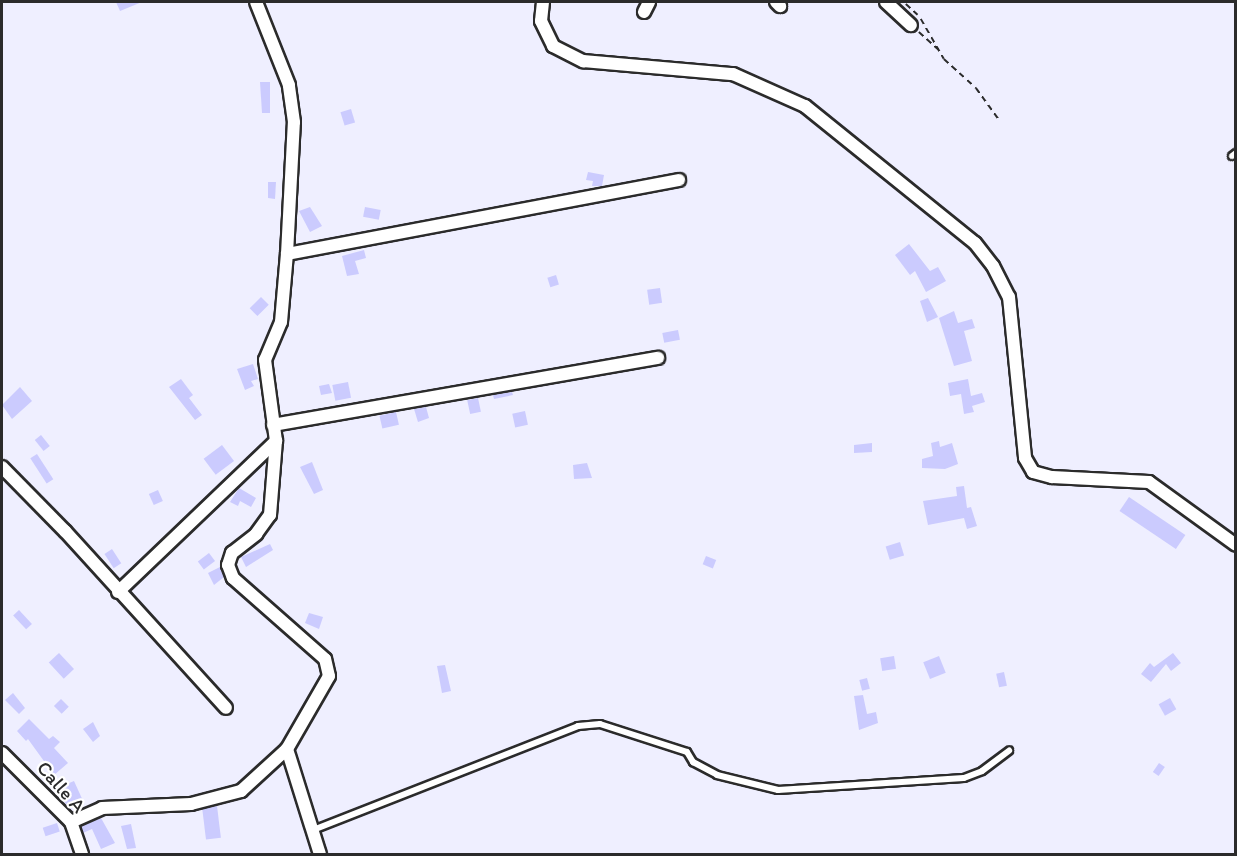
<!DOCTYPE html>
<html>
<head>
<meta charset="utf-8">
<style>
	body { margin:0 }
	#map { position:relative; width:1237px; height:856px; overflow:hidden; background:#efefff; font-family:Itim,sans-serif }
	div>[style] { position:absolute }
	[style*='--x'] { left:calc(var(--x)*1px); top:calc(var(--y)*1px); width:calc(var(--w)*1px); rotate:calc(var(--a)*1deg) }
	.building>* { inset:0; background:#cbcbfe; transform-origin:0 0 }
	.path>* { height:1.5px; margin-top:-0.75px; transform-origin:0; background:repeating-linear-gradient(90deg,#2b2b2b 0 6px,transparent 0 10.5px) }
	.roads { filter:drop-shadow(2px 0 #2b2b2b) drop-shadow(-2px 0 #2b2b2b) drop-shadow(0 2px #2b2b2b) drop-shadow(0 -2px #2b2b2b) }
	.lane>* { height:6px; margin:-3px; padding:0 3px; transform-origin:3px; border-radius:3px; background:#fff }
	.street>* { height:12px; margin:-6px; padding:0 6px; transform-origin:6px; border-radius:6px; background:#fff }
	span { translate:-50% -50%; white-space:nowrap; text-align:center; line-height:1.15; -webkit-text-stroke:4.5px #fff; paint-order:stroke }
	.street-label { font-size:20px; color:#2b2b2b }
	.frame { position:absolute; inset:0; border:3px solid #2b2b2b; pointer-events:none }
</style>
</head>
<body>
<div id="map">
	<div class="building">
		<i style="clip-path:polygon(116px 2px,142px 2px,120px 11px)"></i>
		<i style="clip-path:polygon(260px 82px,270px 82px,270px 113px,262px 113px)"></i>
		<i style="left:351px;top:109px;width:14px;height:11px;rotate:73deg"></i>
		<i style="clip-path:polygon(588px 172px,604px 175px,602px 186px,592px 186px,593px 181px,586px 180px)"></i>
		<i style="clip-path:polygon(268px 182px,276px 182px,275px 199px,268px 198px)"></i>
		<i style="clip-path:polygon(310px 207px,322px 226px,310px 232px,299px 211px)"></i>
		<i style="left:365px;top:207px;width:16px;height:10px;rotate:11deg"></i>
		<i style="clip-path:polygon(909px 244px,930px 271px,938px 267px,946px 281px,926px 292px,915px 271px,910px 275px,895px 255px)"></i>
		<i style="clip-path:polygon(364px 250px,366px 258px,355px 261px,359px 274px,347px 276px,342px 256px)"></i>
		<i style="left:556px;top:275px;width:10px;height:9px;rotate:73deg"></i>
		<i style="left:660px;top:288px;width:15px;height:13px;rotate:82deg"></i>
		<i style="left:261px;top:297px;width:11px;height:16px;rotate:45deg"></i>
		<i style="clip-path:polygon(928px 298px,938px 317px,927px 322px,920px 301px)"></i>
		<i style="clip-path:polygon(954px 311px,958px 323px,972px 319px,975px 328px,964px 331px,972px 361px,954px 366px,939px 318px)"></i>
		<i style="left:678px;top:330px;width:10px;height:16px;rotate:79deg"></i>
		<i style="clip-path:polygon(253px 364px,258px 379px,251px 381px,254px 386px,245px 390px,237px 369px)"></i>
		<i style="clip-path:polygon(181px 379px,193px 395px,189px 398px,202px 415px,195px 420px,169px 387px)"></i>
		<i style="clip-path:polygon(968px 379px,971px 396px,982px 393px,985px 402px,972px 406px,974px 412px,964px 414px,961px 394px,950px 396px,948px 383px)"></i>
		<i style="left:348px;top:382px;width:16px;height:16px;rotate:79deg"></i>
		<i style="clip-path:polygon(329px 384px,332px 393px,321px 395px,319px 386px)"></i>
		<i style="clip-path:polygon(20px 387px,32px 401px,12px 419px,2px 405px)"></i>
		<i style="clip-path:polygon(512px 392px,513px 395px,494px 399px,493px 395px)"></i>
		<i style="left:478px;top:398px;width:14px;height:11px;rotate:78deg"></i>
		<i style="clip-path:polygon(426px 407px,429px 418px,418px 422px,414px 409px)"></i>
		<i style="left:525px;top:411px;width:14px;height:13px;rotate:78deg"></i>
		<i style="left:396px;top:412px;width:13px;height:17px;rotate:77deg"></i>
		<i style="left:41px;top:435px;width:14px;height:8px;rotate:51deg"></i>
		<i style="clip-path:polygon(939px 441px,940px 447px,952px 443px,958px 464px,945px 469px,922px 468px,922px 459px,933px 456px,931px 443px)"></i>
		<i style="clip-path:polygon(872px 443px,872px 452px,854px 453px,854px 445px)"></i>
		<i style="left:222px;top:445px;width:20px;height:23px;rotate:53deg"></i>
		<i style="left:37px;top:454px;width:30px;height:8px;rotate:57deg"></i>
		<i style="clip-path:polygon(312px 462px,323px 490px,314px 494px,300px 467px)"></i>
		<i style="clip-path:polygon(587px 463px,592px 478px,574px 479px,573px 465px)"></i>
		<i style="clip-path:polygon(964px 486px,967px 508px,971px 507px,977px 526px,967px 529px,964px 518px,928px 525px,923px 501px,957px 496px,956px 487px)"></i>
		<i style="clip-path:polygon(239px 488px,256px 498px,251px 507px,240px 501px,238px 506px,230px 502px)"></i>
		<i style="left:158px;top:490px;width:12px;height:10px;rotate:66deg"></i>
		<i style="left:1129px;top:497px;width:68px;height:17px;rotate:34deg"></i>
		<i style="left:900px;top:542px;width:14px;height:15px;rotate:73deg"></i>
		<i style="clip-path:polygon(270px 544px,273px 550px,246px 567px,241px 557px)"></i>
		<i style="left:112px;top:549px;width:17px;height:9px;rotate:57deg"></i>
		<i style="left:209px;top:553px;width:10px;height:14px;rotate:53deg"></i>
		<i style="left:706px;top:556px;width:11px;height:9px;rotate:22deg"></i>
		<i style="clip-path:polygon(220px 567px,224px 577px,214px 585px,208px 573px)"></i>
		<i style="left:19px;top:610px;width:19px;height:8px;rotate:47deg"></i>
		<i style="clip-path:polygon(309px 613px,323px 617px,319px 629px,305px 623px)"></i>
		<i style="left:59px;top:653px;width:22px;height:14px;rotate:47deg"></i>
		<i style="clip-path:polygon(1173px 653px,1181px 663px,1171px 671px,1166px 664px,1151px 682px,1141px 674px,1150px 663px,1154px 667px)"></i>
		<i style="left:894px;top:656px;width:13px;height:14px;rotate:81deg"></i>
		<i style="left:939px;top:656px;width:18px;height:17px;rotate:68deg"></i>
		<i style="clip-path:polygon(445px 665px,451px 691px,442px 693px,437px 666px)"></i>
		<i style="left:1004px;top:672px;width:14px;height:8px;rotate:78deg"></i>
		<i style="left:867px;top:678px;width:11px;height:8px;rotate:75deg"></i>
		<i style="clip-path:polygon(13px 693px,25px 708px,19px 714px,5px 700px)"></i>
		<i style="clip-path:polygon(863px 695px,867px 714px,876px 712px,878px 723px,859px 730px,854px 696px)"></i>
		<i style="left:1170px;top:698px;width:13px;height:13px;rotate:61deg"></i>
		<i style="left:61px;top:699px;width:11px;height:10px;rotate:45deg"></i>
		<i style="clip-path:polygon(29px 719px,49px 739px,53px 736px,60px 742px,54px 748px,68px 763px,54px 775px,28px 739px,26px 741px,17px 731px)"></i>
		<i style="clip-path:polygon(93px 722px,100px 736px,93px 742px,83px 729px)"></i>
		<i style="left:1159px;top:763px;width:7px;height:11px;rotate:34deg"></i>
		<i style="clip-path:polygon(74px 781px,84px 803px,70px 809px,55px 789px)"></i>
		<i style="left:217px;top:806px;width:32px;height:15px;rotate:83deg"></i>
		<i style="clip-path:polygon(101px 818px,115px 843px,101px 849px,92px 829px,83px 833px,81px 826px)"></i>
		<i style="left:57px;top:823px;width:9px;height:15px;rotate:72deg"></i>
		<i style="clip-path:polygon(131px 824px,136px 848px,127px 849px,121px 826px)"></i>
	</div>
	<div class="path">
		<i style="--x:906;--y:4;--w:16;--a:43"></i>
		<i style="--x:921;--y:19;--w:46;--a:60.1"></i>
		<i style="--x:944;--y:59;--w:43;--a:42.2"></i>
		<i style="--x:976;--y:88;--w:41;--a:54"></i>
		<i style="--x:919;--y:32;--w:28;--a:42"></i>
	</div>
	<div class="roads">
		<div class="lane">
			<i style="--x:1232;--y:156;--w:5;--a:-37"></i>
			<i style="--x:313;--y:830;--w:285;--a:-21.4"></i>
			<i style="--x:578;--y:726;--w:22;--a:-5"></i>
			<i style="--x:600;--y:724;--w:91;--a:17.8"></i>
			<i style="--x:687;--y:752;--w:12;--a:59"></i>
			<i style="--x:693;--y:762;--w:27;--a:28"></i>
			<i style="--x:717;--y:775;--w:63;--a:13.8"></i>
			<i style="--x:778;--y:790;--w:186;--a:-3.7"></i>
			<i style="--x:964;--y:778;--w:19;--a:-21"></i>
			<i style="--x:982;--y:771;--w:34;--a:-37"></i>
		</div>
		<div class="street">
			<i style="--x:543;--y:2;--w:19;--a:96"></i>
			<i style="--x:541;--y:21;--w:28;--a:64"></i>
			<i style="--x:553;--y:46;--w:34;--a:27"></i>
			<i style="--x:583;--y:61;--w:151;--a:5"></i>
			<i style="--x:733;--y:74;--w:79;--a:24"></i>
			<i style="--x:805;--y:106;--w:218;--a:38.9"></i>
			<i style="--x:975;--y:243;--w:29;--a:52"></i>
			<i style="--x:993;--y:266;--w:35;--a:63"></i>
			<i style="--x:1009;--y:297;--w:162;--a:84.3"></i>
			<i style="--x:1025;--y:458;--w:16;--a:60"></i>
			<i style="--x:1033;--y:472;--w:20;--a:15"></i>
			<i style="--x:1052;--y:477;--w:97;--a:3"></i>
			<i style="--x:1149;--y:482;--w:107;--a:35.9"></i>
			<i style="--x:776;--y:2;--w:6;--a:45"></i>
			<i style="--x:886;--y:2;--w:34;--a:43"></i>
			<i style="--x:644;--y:12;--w:11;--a:-63"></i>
			<i style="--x:287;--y:254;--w:399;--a:-10.7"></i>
			<i style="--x:273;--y:425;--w:391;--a:-9.9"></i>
			<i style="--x:2;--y:467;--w:90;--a:45.5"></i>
			<i style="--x:65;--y:531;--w:239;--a:47.7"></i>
			<i style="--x:118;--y:592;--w:219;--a:-43.7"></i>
			<i style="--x:287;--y:749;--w:110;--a:72.6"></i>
			<i style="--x:2;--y:753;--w:98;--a:45"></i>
			<i style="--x:71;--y:822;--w:34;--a:71"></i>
			<i style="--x:71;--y:822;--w:34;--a:-24"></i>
			<i style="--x:102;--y:808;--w:89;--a:-2.6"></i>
			<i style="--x:191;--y:804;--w:52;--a:-14.6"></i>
			<i style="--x:241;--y:791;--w:62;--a:-42.4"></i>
			<i style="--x:287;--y:749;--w:84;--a:-60.1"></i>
			<i style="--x:329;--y:676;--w:17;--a:-103"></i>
			<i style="--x:325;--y:659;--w:123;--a:-138.6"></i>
			<i style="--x:233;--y:578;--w:14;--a:-111"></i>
			<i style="--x:228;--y:565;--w:13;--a:-72"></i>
			<i style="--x:232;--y:553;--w:31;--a:-38"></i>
			<i style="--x:256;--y:534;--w:24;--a:-54"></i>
			<i style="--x:270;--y:515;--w:74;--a:-85.4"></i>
			<i style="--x:276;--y:441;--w:82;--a:-97.7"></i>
			<i style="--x:265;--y:360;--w:41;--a:-67.2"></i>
			<i style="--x:281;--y:322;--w:68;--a:-85"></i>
			<i style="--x:287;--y:254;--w:132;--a:-87"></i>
			<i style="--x:294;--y:122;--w:37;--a:-98"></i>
			<i style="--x:289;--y:85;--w:89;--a:-111.7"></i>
		</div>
	</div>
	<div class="street-label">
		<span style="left:61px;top:787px;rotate:48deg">Calle A</span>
	</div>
	<div class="frame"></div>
</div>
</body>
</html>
